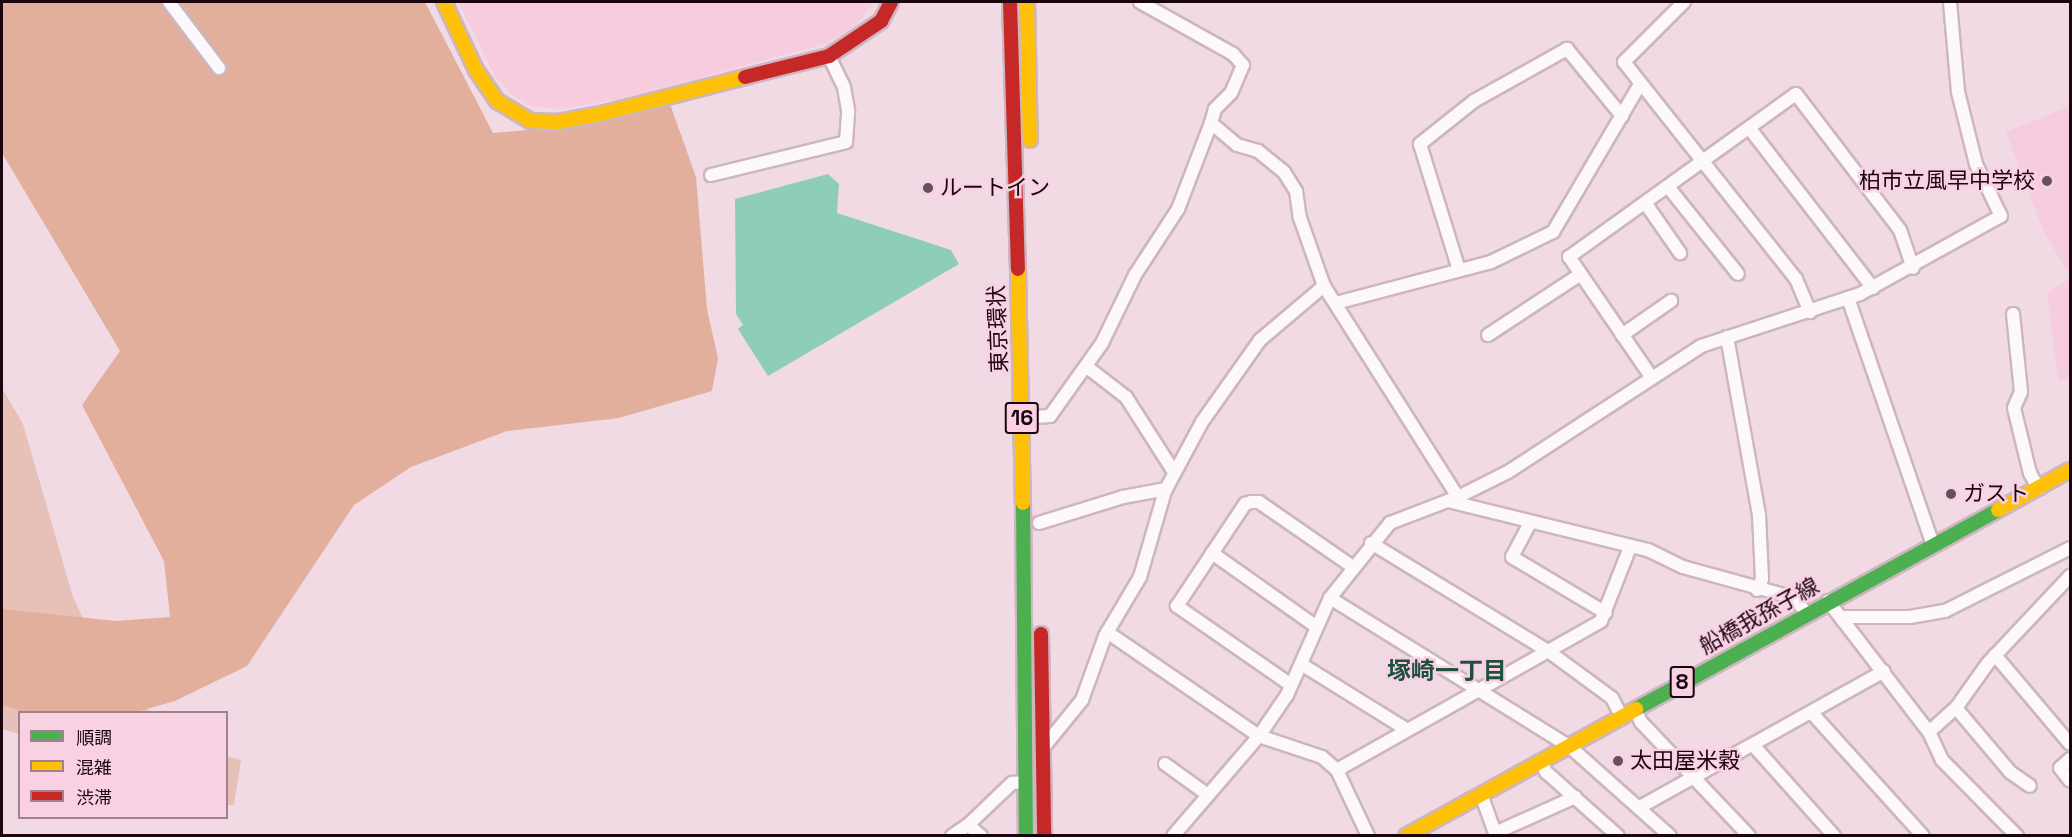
<!DOCTYPE html>
<html>
<head>
<meta charset="utf-8">
<style>
	body { margin:0 }
	#map { position:relative; width:2072px; height:837px; overflow:hidden; background:#f1dae4; font-family:"Space Grotesk","Noto Sans JP",sans-serif }
	div>[style] { position:absolute }
	[style*='--x'] { left:calc(var(--x)*1px); top:calc(var(--y)*1px); width:calc(var(--w)*1px); rotate:calc(var(--a)*1deg) }
	.built>* { inset:0; background:#f6ccde }
	.green>* { inset:0; background:#e7c1b7 }
	.forest>* { inset:0; background:#e1af9c }
	.water>* { inset:0; background:#8ecdb9 }
	.roads { filter:drop-shadow(2px 0 #cdb6c0) drop-shadow(-2px 0 #cdb6c0) drop-shadow(0 2px #cdb6c0) drop-shadow(0 -2px #cdb6c0) }
	.street>* { height:12px; margin:-6px; padding:0 6px; transform-origin:6px; border-radius:6px; background:#fdf9fb }
	.fast>* { height:14px; margin:-7px; padding:0 7px; transform-origin:7px; border-radius:7px; background:#4caf50 }
	.slow>* { height:14px; margin:-7px; padding:0 7px; transform-origin:7px; border-radius:7px; background:#ffc107 }
	.jam>* { height:14px; margin:-7px; padding:0 7px; transform-origin:7px; border-radius:7px; background:#c62828 }
	.dots>* { width:16px; height:16px; translate:-50% -50%; box-sizing:border-box; border:3px solid #fad1e3; border-radius:50% }
	span { translate:-50% -50%; white-space:nowrap; text-align:center; line-height:1.15; -webkit-text-stroke:5px #fad1e3; paint-order:stroke }
	.shield-label span { padding:2px 4px; background:#fad1e3; border:2px solid; border-radius:4px; -webkit-text-stroke-width:0 }
	.shield-label { font-size:21px; color:#1b0610; font-weight:700 }
	.poi-label { font-size:22px; color:#1b0610 }
	.right { translate:-100% -50%; text-align:right }
	.left { translate:0 -50%; text-align:left }
	.street-label { font-size:22px; color:#1b0610 }
	.neighbourhood-label { font-size:24px; color:#1e5040; font-weight:700 }
	.frame { position:absolute; inset:0; border:3px solid #1b0610; pointer-events:none }
	.legend { position:absolute; left:18px; top:711px; width:210px; height:108px; box-sizing:border-box; background:#fad1e3; border:2px solid #a1808f; margin:0; padding:8px 10px; list-style:none; font-size:18px; color:#1b0610 }
	.legend li { display:flex; align-items:center; gap:12px; height:30px }
	.legend b { width:30px; border:2px solid #a1808f }
</style>
</head>
<body>
<div id="map">
	<div class="built">
		<i style="clip-path:polygon(458px 2px,874px 2px,856px 25px,828px 43px,621px 99px,560px 109px,531px 106px,512px 95px,495px 76px)"></i>
		<i style="clip-path:polygon(2070px 106px,2070px 276px,2043px 230px,2006px 132px)"></i>
		<i style="clip-path:polygon(2070px 278px,2070px 380px,2058px 380px,2047px 293px)"></i>
	</div>
	<div class="green">
		<i style="clip-path:polygon(2px 388px,23px 424px,73px 597px,105px 665px,150px 712px,20px 712px,19px 734px,2px 729px)"></i>
		<i style="clip-path:polygon(226px 756px,241px 760px,234px 805px,227px 805px)"></i>
	</div>
	<div class="forest">
		<i style="clip-path:polygon(2px 2px,425px 2px,493px 133px,572px 126px,670px 104px,696px 177px,707px 309px,718px 358px,712px 391px,619px 418px,507px 431px,411px 467px,354px 505px,247px 666px,175px 701px,136px 712px,24px 712px,2px 705px,2px 609px,116px 621px,170px 617px,164px 561px,82px 405px,120px 351px,2px 153px)"></i>
	</div>
	<div class="water">
		<i style="clip-path:polygon(828px 174px,839px 184px,837px 213px,951px 250px,959px 264px,768px 376px,738px 329px,743px 325px,736px 314px,735px 199px)"></i>
	</div>
	<div class="roads">
		<div class="street">
			<i style="--x:169;--y:2;--w:83;--a:52.9"></i>
			<i style="--x:1140;--y:2;--w:107;--a:29.2"></i>
			<i style="--x:1233;--y:54;--w:15;--a:48"></i>
			<i style="--x:1243;--y:65;--w:30;--a:113"></i>
			<i style="--x:1231;--y:93;--w:23;--a:135"></i>
			<i style="--x:1215;--y:109;--w:15;--a:106"></i>
			<i style="--x:1211;--y:123;--w:34;--a:40"></i>
			<i style="--x:1237;--y:145;--w:22;--a:16"></i>
			<i style="--x:1258;--y:151;--w:33;--a:39"></i>
			<i style="--x:1284;--y:172;--w:22;--a:58"></i>
			<i style="--x:1296;--y:191;--w:27;--a:82"></i>
			<i style="--x:1300;--y:218;--w:72;--a:70.6"></i>
			<i style="--x:1324;--y:286;--w:250;--a:57.6"></i>
			<i style="--x:1684;--y:2;--w:85;--a:135"></i>
			<i style="--x:1624;--y:62;--w:277;--a:51.6"></i>
			<i style="--x:1796;--y:279;--w:36;--a:67"></i>
			<i style="--x:1750;--y:129;--w:201;--a:52.3"></i>
			<i style="--x:711;--y:175;--w:139;--a:-13.7"></i>
			<i style="--x:846;--y:142;--w:32;--a:-86"></i>
			<i style="--x:848;--y:110;--w:23;--a:-100"></i>
			<i style="--x:844;--y:87;--w:34;--a:-116"></i>
			<i style="--x:1669;--y:188;--w:110;--a:51.3"></i>
			<i style="--x:1646;--y:204;--w:60;--a:55.2"></i>
			<i style="--x:1459;--y:270;--w:132;--a:-107.2"></i>
			<i style="--x:1420;--y:144;--w:69;--a:-38.5"></i>
			<i style="--x:1474;--y:101;--w:107;--a:-29.2"></i>
			<i style="--x:1567;--y:49;--w:87;--a:50.6"></i>
			<i style="--x:1848;--y:298;--w:261;--a:71"></i>
			<i style="--x:1336;--y:303;--w:160;--a:-14.8"></i>
			<i style="--x:1491;--y:262;--w:69;--a:-25.8"></i>
			<i style="--x:1553;--y:232;--w:169;--a:-59.5"></i>
			<i style="--x:2013;--y:314;--w:78;--a:84.1"></i>
			<i style="--x:2021;--y:392;--w:17;--a:114"></i>
			<i style="--x:2014;--y:408;--w:67;--a:76.2"></i>
			<i style="--x:2030;--y:473;--w:18;--a:61"></i>
			<i style="--x:1488;--y:335;--w:111;--a:-33.3"></i>
			<i style="--x:1622;--y:335;--w:60;--a:-34.8"></i>
			<i style="--x:1727;--y:337;--w:181;--a:79.8"></i>
			<i style="--x:1759;--y:515;--w:64;--a:87.3"></i>
			<i style="--x:1762;--y:579;--w:12;--a:114"></i>
			<i style="--x:1087;--y:367;--w:49;--a:37.6"></i>
			<i style="--x:1126;--y:397;--w:89;--a:57.4"></i>
			<i style="--x:1652;--y:378;--w:147;--a:-124.4"></i>
			<i style="--x:1569;--y:257;--w:279;--a:-35.7"></i>
			<i style="--x:1796;--y:94;--w:171;--a:52.6"></i>
			<i style="--x:1900;--y:230;--w:40;--a:71.1"></i>
			<i style="--x:1035;--y:417;--w:15;--a:-4"></i>
			<i style="--x:1050;--y:416;--w:90;--a:-54.5"></i>
			<i style="--x:1102;--y:343;--w:76;--a:-64.1"></i>
			<i style="--x:1135;--y:275;--w:79;--a:-56.9"></i>
			<i style="--x:1178;--y:209;--w:92;--a:-69"></i>
			<i style="--x:1448;--y:501;--w:206;--a:13.8"></i>
			<i style="--x:1648;--y:550;--w:39;--a:26"></i>
			<i style="--x:1683;--y:567;--w:116;--a:15.5"></i>
			<i style="--x:1795;--y:598;--w:19;--a:54"></i>
			<i style="--x:1039;--y:523;--w:88;--a:-17.2"></i>
			<i style="--x:1123;--y:497;--w:44;--a:-10.5"></i>
			<i style="--x:1530;--y:523;--w:38;--a:118"></i>
			<i style="--x:1512;--y:557;--w:109;--a:30.8"></i>
			<i style="--x:1371;--y:543;--w:207;--a:31.4"></i>
			<i style="--x:1548;--y:651;--w:79;--a:36.3"></i>
			<i style="--x:1612;--y:698;--w:20;--a:63"></i>
			<i style="--x:1212;--y:553;--w:128;--a:35.2"></i>
			<i style="--x:1330;--y:598;--w:281;--a:31.8"></i>
			<i style="--x:1569;--y:746;--w:135;--a:41.7"></i>
			<i style="--x:1828;--y:601;--w:165;--a:52.4"></i>
			<i style="--x:1929;--y:732;--w:31;--a:65"></i>
			<i style="--x:1942;--y:760;--w:107;--a:45.4"></i>
			<i style="--x:1843;--y:621;--w:6;--a:-45"></i>
			<i style="--x:1847;--y:617;--w:63;--a:0"></i>
			<i style="--x:1910;--y:617;--w:36;--a:-10"></i>
			<i style="--x:1945;--y:611;--w:140;--a:-26.7"></i>
			<i style="--x:1107;--y:632;--w:184;--a:34.4"></i>
			<i style="--x:1259;--y:736;--w:66;--a:18.4"></i>
			<i style="--x:1322;--y:757;--w:20;--a:41"></i>
			<i style="--x:1337;--y:770;--w:73;--a:64.8"></i>
			<i style="--x:1995;--y:655;--w:116;--a:49.9"></i>
			<i style="--x:1301;--y:664;--w:123;--a:31.8"></i>
			<i style="--x:1291;--y:685;--w:139;--a:-145.3"></i>
			<i style="--x:1177;--y:606;--w:123;--a:-56.3"></i>
			<i style="--x:1245;--y:504;--w:6;--a:-18"></i>
			<i style="--x:1251;--y:502;--w:8;--a:0"></i>
			<i style="--x:1259;--y:502;--w:114;--a:34.7"></i>
			<i style="--x:1956;--y:708;--w:84;--a:49.8"></i>
			<i style="--x:2010;--y:772;--w:24;--a:35"></i>
			<i style="--x:1635;--y:709;--w:14;--a:65"></i>
			<i style="--x:1641;--y:722;--w:157;--a:46.5"></i>
			<i style="--x:1811;--y:712;--w:167;--a:47.9"></i>
			<i style="--x:1929;--y:732;--w:36;--a:-42"></i>
			<i style="--x:1956;--y:708;--w:55;--a:-54.6"></i>
			<i style="--x:1988;--y:663;--w:120;--a:-46.7"></i>
			<i style="--x:1753;--y:745;--w:122;--a:48.3"></i>
			<i style="--x:1043;--y:748;--w:62;--a:-50.9"></i>
			<i style="--x:1082;--y:700;--w:68;--a:-70.2"></i>
			<i style="--x:1105;--y:636;--w:69;--a:-59.3"></i>
			<i style="--x:1140;--y:577;--w:90;--a:-73.8"></i>
			<i style="--x:1165;--y:491;--w:78;--a:-61.8"></i>
			<i style="--x:1202;--y:422;--w:100;--a:-54.7"></i>
			<i style="--x:1260;--y:340;--w:84;--a:-40.2"></i>
			<i style="--x:2070;--y:759;--w:13;--a:138"></i>
			<i style="--x:2060;--y:768;--w:16;--a:52"></i>
			<i style="--x:1541;--y:761;--w:12;--a:66"></i>
			<i style="--x:1546;--y:772;--w:96;--a:41.6"></i>
			<i style="--x:1165;--y:764;--w:53;--a:35.8"></i>
			<i style="--x:1337;--y:770;--w:303;--a:-29.4"></i>
			<i style="--x:1601;--y:621;--w:79;--a:-68.6"></i>
			<i style="--x:1481;--y:794;--w:45;--a:70.3"></i>
			<i style="--x:1640;--y:807;--w:279;--a:-29.1"></i>
			<i style="--x:968;--y:825;--w:61;--a:-43.7"></i>
			<i style="--x:1012;--y:783;--w:13;--a:-4"></i>
			<i style="--x:1495;--y:833;--w:88;--a:-24.2"></i>
			<i style="--x:952;--y:836;--w:19;--a:-35"></i>
			<i style="--x:968;--y:825;--w:17;--a:40"></i>
			<i style="--x:1173;--y:836;--w:132;--a:-49.3"></i>
			<i style="--x:1259;--y:736;--w:50;--a:-55.7"></i>
			<i style="--x:1287;--y:695;--w:106;--a:-66.1"></i>
			<i style="--x:1330;--y:598;--w:96;--a:-51.3"></i>
			<i style="--x:1390;--y:523;--w:73;--a:-20.9"></i>
			<i style="--x:1458;--y:497;--w:56;--a:-26.6"></i>
			<i style="--x:1508;--y:472;--w:230;--a:-33.1"></i>
			<i style="--x:1701;--y:346;--w:167;--a:-18.1"></i>
			<i style="--x:1860;--y:294;--w:161;--a:-29"></i>
			<i style="--x:2001;--y:216;--w:58;--a:-115.7"></i>
			<i style="--x:1976;--y:164;--w:74;--a:-104"></i>
			<i style="--x:1958;--y:92;--w:90;--a:-95.1"></i>
		</div>
		<div class="fast">
			<i style="--x:1023;--y:503;--w:333;--a:89.5"></i>
			<i style="--x:1636;--y:709;--w:413;--a:-28.8"></i>
		</div>
		<div class="slow">
			<i style="--x:444;--y:2;--w:75;--a:64.8"></i>
			<i style="--x:476;--y:70;--w:37;--a:56"></i>
			<i style="--x:497;--y:101;--w:39;--a:31"></i>
			<i style="--x:530;--y:121;--w:28;--a:2"></i>
			<i style="--x:558;--y:122;--w:48;--a:-10.8"></i>
			<i style="--x:605;--y:113;--w:145;--a:-14.4"></i>
			<i style="--x:1027;--y:2;--w:138;--a:88.8"></i>
			<i style="--x:1018;--y:269;--w:234;--a:88.8"></i>
			<i style="--x:1998;--y:510;--w:82;--a:-29.1"></i>
			<i style="--x:1406;--y:836;--w:263;--a:-28.9"></i>
		</div>
		<div class="jam">
			<i style="--x:1010;--y:2;--w:267;--a:88.3"></i>
			<i style="--x:745;--y:77;--w:87;--a:-14"></i>
			<i style="--x:829;--y:56;--w:63;--a:-33.9"></i>
			<i style="--x:881;--y:21;--w:21;--a:-62"></i>
			<i style="--x:1041;--y:634;--w:202;--a:89.1"></i>
		</div>
	</div>
	<div class="dots">
		<i style="left:2047px;top:181px;background:#66505a"></i>
		<i style="left:928px;top:188px;background:#66505a"></i>
		<i style="left:1951px;top:494px;background:#66505a"></i>
		<i style="left:1618px;top:761px;background:#66505a"></i>
	</div>
	<div class="shield-label">
		<span style="left:1022px;top:418px">16</span>
		<span style="left:1682px;top:682px">8</span>
	</div>
	<div class="poi-label">
		<span class="right" style="left:2035px;top:181px">柏市立風早中学校</span>
		<span class="left" style="left:940px;top:188px">ルートイン</span>
		<span class="left" style="left:1963px;top:494px">ガスト</span>
		<span class="left" style="left:1630px;top:761px">太田屋米穀</span>
	</div>
	<div class="street-label">
		<span style="left:998px;top:329px;rotate:-92deg">東京環状</span>
		<span style="left:1759px;top:616px;rotate:-29deg">船橋我孫子線</span>
	</div>
	<div class="neighbourhood-label">
		<span style="left:1447px;top:671px">塚崎一丁目</span>
	</div>
	<div class="frame"></div>
	<ul class="legend">
	<li><b style="height:8px;background:#4caf50"></b>順調</li>
	<li><b style="height:8px;background:#ffc107"></b>混雑</li>
	<li><b style="height:8px;background:#c62828"></b>渋滞</li>
	</ul>
</div>
</body>
</html>
